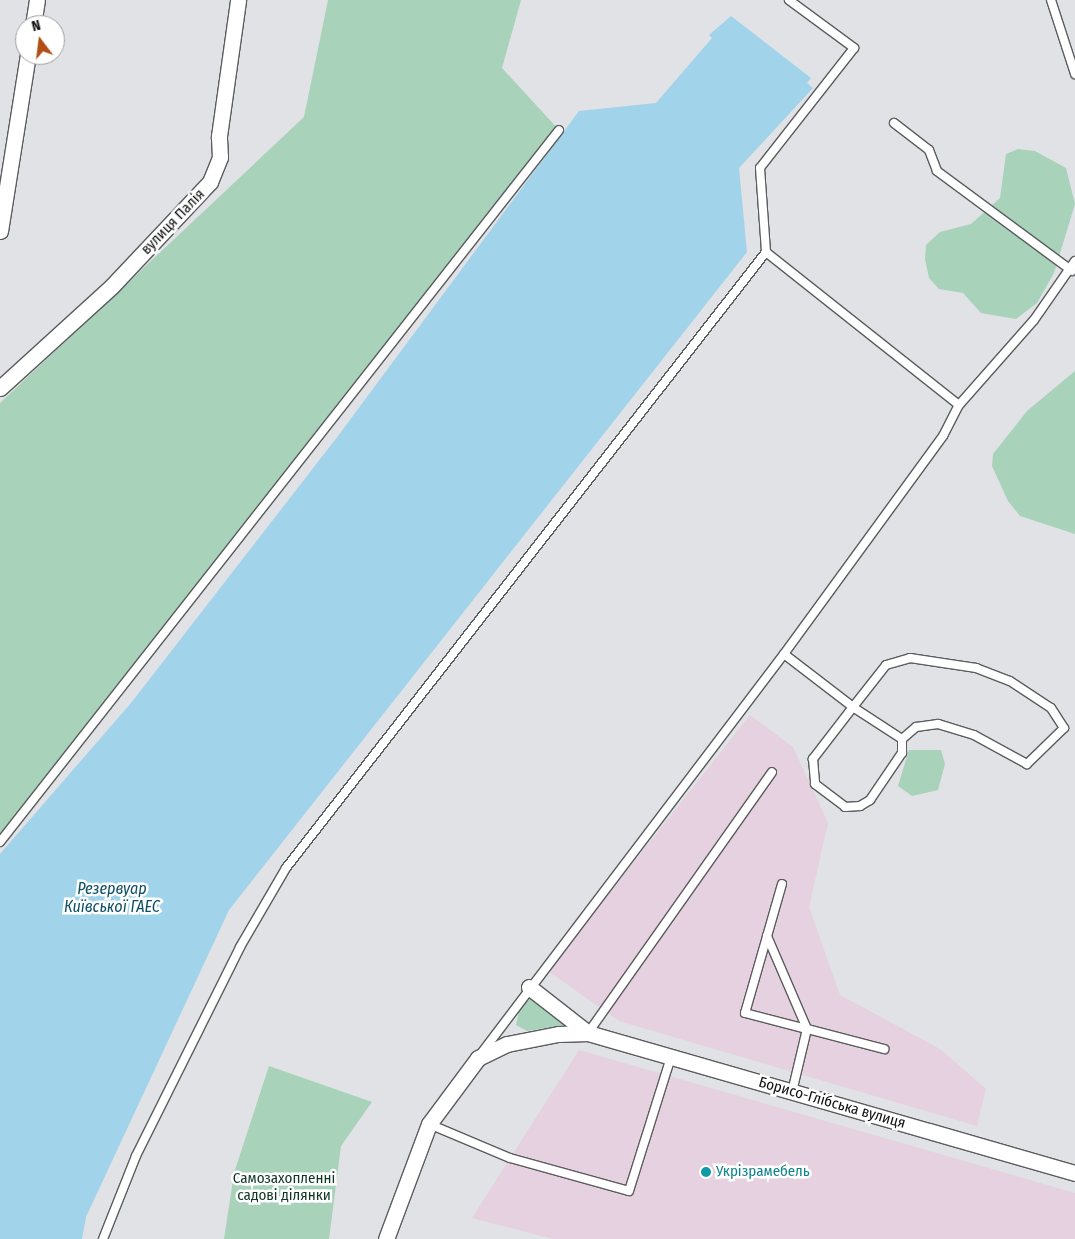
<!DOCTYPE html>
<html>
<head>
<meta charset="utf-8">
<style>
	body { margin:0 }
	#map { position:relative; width:1075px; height:1239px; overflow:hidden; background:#e0e2e5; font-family:"Fira Sans Condensed",sans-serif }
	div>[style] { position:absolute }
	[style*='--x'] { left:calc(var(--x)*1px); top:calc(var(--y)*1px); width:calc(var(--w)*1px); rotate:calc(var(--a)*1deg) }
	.industrial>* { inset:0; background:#e5d1df }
	.green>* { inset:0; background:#a8d2ba }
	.water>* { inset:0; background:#a1d3ea }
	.roads { filter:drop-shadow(1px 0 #5b5c5f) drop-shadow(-1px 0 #5b5c5f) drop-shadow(0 1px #5b5c5f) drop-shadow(0 -1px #5b5c5f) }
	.service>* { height:8px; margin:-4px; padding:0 4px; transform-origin:4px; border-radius:4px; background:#fff }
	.minor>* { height:15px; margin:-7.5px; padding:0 7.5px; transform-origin:7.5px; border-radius:7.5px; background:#fff }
	.dots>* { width:14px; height:14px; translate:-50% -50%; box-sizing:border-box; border:2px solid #fff; border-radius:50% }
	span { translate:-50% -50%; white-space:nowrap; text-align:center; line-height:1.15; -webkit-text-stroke:5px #fff; paint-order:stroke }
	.street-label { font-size:15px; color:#101011 }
	.culture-label { font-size:15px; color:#0d838f }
	.left { translate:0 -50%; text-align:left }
	.park-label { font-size:15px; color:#0f3523 }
	.water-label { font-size:16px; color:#0c4f66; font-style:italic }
	.north { position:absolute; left:15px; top:15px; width:50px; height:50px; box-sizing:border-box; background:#fff; border:1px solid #9f9fa0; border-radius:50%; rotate:345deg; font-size:14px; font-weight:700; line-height:20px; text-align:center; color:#101011 }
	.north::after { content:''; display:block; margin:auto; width:18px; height:22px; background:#b04e13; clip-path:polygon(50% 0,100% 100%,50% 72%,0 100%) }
</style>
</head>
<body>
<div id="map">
	<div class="industrial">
		<i style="clip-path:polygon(750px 715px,793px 747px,828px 823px,809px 907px,840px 995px,940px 1049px,986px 1089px,977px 1126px,619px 1021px,548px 971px)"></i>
		<i style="clip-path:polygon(579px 1050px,1075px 1193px,1075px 1239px,553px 1239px,472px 1218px)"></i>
	</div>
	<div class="green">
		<i style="clip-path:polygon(328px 0,521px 0,502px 68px,559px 130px,0 842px,0 403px,304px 117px)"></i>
		<i style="clip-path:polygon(1018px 149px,1035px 151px,1066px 168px,1075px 204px,1054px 273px,1037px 303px,1016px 319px,981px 313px,963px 293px,939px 289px,929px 278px,925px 259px,926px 245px,940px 232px,971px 224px,1000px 198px,1006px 154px)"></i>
		<i style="clip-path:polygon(1075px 371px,1075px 534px,1020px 516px,1008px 501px,992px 466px,993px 454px,1027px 411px)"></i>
		<i style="clip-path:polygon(909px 750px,941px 750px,945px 764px,938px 790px,912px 796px,898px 786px)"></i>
		<i style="clip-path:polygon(532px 997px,564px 1025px,527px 1031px,516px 1025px,520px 1007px)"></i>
		<i style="clip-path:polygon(269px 1066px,372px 1102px,341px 1146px,329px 1239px,224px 1239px,234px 1173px)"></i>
	</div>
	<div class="water">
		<i style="clip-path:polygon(731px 16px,811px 78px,807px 83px,813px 88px,739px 168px,747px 252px,229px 910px,86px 1217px,82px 1239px,0 1239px,0 854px,131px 703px,338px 436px,579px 111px,656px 103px,712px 38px,709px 35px)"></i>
	</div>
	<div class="roads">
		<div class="service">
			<i style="--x:789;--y:0;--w:81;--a:36.4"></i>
			<i style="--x:854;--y:48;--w:152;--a:128.1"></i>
			<i style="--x:760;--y:168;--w:84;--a:85.9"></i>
			<i style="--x:766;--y:252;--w:246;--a:38.4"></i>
			<i style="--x:1051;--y:0;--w:78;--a:72"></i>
			<i style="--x:894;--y:123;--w:44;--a:37.6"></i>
			<i style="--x:929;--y:150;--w:22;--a:69"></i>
			<i style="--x:937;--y:171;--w:168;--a:36.5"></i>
			<i style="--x:784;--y:654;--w:87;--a:37.5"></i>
			<i style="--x:853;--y:707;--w:53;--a:-51.8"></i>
			<i style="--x:886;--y:665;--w:25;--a:-16"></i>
			<i style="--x:910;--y:658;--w:67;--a:8.6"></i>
			<i style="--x:976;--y:668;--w:36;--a:21"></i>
			<i style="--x:1010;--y:681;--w:49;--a:33.4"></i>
			<i style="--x:1051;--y:708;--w:24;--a:57"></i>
			<i style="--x:1064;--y:728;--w:52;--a:135.8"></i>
			<i style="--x:1027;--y:764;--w:60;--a:-151.3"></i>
			<i style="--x:974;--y:735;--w:38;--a:-163"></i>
			<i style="--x:938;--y:724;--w:22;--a:172"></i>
			<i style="--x:916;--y:727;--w:18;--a:139"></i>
			<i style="--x:902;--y:739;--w:59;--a:-146.9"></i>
			<i style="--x:853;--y:707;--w:66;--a:127.6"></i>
			<i style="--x:813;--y:759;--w:25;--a:85"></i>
			<i style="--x:815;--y:784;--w:38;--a:37"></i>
			<i style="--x:845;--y:807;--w:15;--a:-4"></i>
			<i style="--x:860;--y:806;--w:12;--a:-31"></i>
			<i style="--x:870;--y:800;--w:57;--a:-55.8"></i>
			<i style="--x:902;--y:753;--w:14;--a:-90"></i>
			<i style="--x:0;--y:842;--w:905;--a:-51.86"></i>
			<i style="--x:782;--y:884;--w:134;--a:106"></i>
			<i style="--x:745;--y:1013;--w:64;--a:14.5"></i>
			<i style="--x:807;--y:1029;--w:65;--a:103.4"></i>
			<i style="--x:767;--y:936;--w:101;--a:66.7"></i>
			<i style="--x:807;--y:1029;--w:80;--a:14.6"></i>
			<i style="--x:588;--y:1033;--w:319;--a:-54.8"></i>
			<i style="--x:480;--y:1055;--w:503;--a:-52.83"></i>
			<i style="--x:784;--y:654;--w:270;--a:-53.9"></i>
			<i style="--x:943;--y:436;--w:35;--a:-63"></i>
			<i style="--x:959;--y:405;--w:113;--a:-48.6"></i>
			<i style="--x:1034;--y:320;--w:72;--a:-55.2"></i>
			<i style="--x:429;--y:1124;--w:88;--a:22.8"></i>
			<i style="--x:510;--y:1158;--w:123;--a:15.5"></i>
			<i style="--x:629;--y:1191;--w:140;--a:-72.6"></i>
			<i style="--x:103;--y:1239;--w:89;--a:-68.3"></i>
			<i style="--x:136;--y:1156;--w:233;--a:-63.5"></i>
			<i style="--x:240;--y:947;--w:91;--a:-59.8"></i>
			<i style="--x:286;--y:868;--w:781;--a:-52.07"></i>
		</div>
		<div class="minor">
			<i style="--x:33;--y:25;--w:25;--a:-81"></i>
			<i style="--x:0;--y:231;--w:178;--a:-81"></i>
			<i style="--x:0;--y:388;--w:151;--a:-42.3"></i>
			<i style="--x:112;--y:286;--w:143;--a:-46.7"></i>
			<i style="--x:210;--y:182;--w:27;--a:-68"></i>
			<i style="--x:220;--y:157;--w:21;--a:-93"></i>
			<i style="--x:219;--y:136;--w:137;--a:-82"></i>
			<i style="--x:529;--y:987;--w:75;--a:37.9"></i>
			<i style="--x:386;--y:1239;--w:123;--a:-69.5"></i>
			<i style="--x:429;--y:1124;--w:82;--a:-53.4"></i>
			<i style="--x:478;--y:1058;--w:32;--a:-26"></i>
			<i style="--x:507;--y:1044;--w:52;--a:-11.1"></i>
			<i style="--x:558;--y:1034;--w:30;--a:-2"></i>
			<i style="--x:588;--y:1033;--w:507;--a:16.04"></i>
		</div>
	</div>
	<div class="dots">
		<i style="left:706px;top:1172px;background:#0f9aa8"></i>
	</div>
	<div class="street-label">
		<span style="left:173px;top:222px;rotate:-46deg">вулиця Палія</span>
		<span style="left:832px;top:1103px;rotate:16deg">Борисо-Глібська вулиця</span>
	</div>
	<div class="culture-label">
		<span class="left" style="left:716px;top:1172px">Укрізрамебель</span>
	</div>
	<div class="park-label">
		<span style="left:284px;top:1187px">Самозахопленні<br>садові ділянки</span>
	</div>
	<div class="water-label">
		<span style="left:112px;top:898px">Резервуар<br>Київської ГАЕС</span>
	</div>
	<div class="north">N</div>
</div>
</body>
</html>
